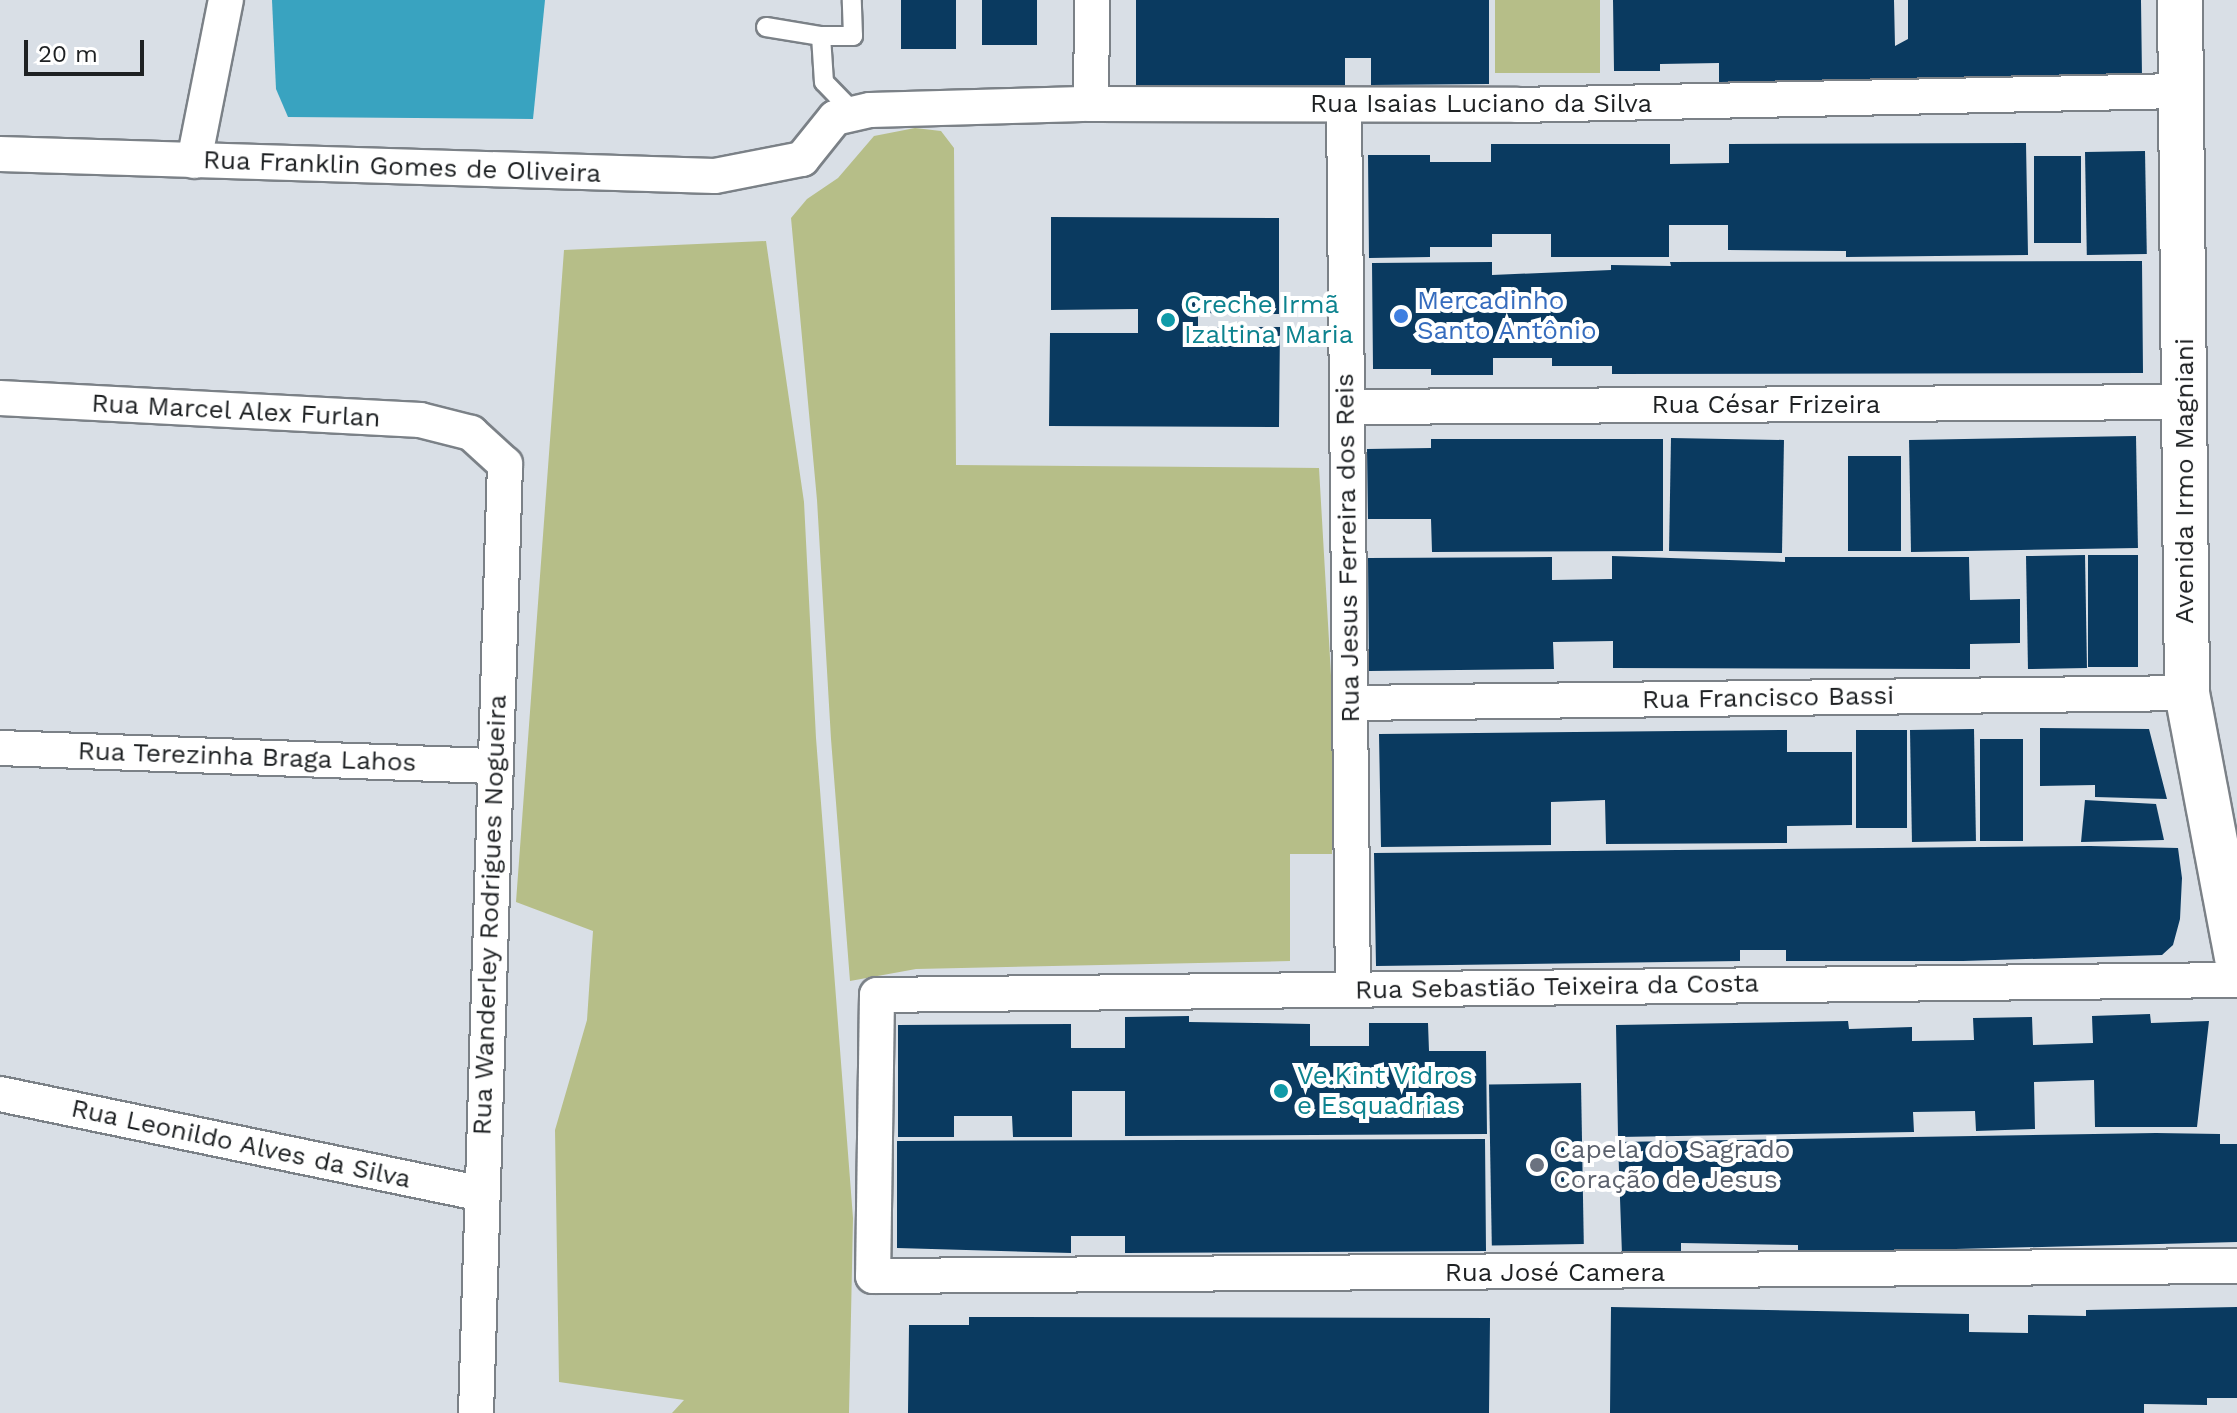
<!DOCTYPE html>
<html>
<head>
<meta charset="utf-8">
<style>
	body { margin:0 }
	#map { position:relative; width:2237px; height:1413px; overflow:hidden; background:#d9dfe6; font-family:"Work Sans",sans-serif }
	div>[style] { position:absolute }
	[style*='--x'] { left:calc(var(--x)*1px); top:calc(var(--y)*1px); width:calc(var(--w)*1px); rotate:calc(var(--a)*1deg) }
	.green>* { inset:0; background:#b6be88; transform-origin:0 0 }
	.water>* { inset:0; background:#39a3c0 }
	.building>* { inset:0; background:#0a3a60; transform-origin:0 0 }
	.roads { filter:drop-shadow(2px 0 #7b8187) drop-shadow(-2px 0 #7b8187) drop-shadow(0 2px #7b8187) drop-shadow(0 -2px #7b8187) }
	.lane>* { height:18px; margin:-9px; padding:0 9px; transform-origin:9px; border-radius:9px; background:#fff }
	.street>* { height:34px; margin:-17px; padding:0 17px; transform-origin:17px; border-radius:17px; background:#fff }
	.secondary>* { height:44px; margin:-22px; padding:0 22px; transform-origin:22px; border-radius:22px; background:#fff }
	.dots>* { width:22px; height:22px; translate:-50% -50%; box-sizing:border-box; border:4px solid #fff; border-radius:50% }
	span { translate:-50% -50%; white-space:nowrap; text-align:center; line-height:1.15; -webkit-text-stroke:8px #fff; paint-order:stroke }
	.street-label { font-size:26px; color:#1e2123 }
	.shop-label { font-size:26px; color:#366cbe }
	.left { translate:0 -50%; text-align:left }
	.culture-label { font-size:26px; color:#0d838f }
	.worship-label { font-size:26px; color:#5b616d }
	.scale { position:absolute; left:24px; top:40px; width:120px; height:36px; box-sizing:border-box; border:4px solid #1e2123; border-top:0; padding-left:10px; font-size:24px; line-height:28px; white-space:nowrap; color:#1e2123; -webkit-text-stroke:6px #fff; paint-order:stroke }
</style>
</head>
<body>
<div id="map">
	<div class="green">
		<i style="left:1495px;top:0;width:105px;height:73px"></i>
		<i style="clip-path:polygon(915px 128px,941px 131px,954px 148px,956px 465px,1319px 468px,1334px 727px,1332px 854px,1290px 854px,1290px 961px,916px 969px,850px 981px,831px 739px,817px 500px,791px 218px,807px 199px,838px 178px,874px 136px)"></i>
		<i style="clip-path:polygon(766px 241px,804px 502px,816px 738px,853px 1218px,849px 1413px,672px 1413px,684px 1400px,559px 1382px,555px 1130px,587px 1020px,593px 931px,516px 902px,564px 250px)"></i>
	</div>
	<div class="water">
		<i style="clip-path:polygon(272px 0,545px 0,533px 119px,288px 117px,276px 89px)"></i>
	</div>
	<div class="building">
		<i style="left:901px;top:0;width:55px;height:49px"></i>
		<i style="left:982px;top:0;width:55px;height:45px"></i>
		<i style="clip-path:polygon(1136px 0,1489px 0,1489px 84px,1371px 85px,1371px 58px,1345px 58px,1345px 85px,1136px 86px)"></i>
		<i style="clip-path:polygon(1613px 0,1894px 0,1895px 46px,1908px 39px,1908px 0,2141px 0,2142px 77px,1719px 82px,1719px 63px,1660px 64px,1660px 71px,1614px 71px)"></i>
		<i style="clip-path:polygon(2026px 143px,2028px 255px,1846px 257px,1846px 251px,1728px 250px,1728px 225px,1669px 225px,1669px 257px,1551px 257px,1551px 234px,1492px 234px,1492px 247px,1430px 247px,1430px 257px,1369px 258px,1368px 155px,1430px 155px,1430px 162px,1491px 162px,1491px 144px,1670px 144px,1670px 164px,1729px 163px,1729px 144px)"></i>
		<i style="left:2145px;top:151px;width:103px;height:60px;rotate:89deg"></i>
		<i style="left:2034px;top:156px;width:47px;height:87px"></i>
		<i style="clip-path:polygon(1051px 217px,1279px 218px,1279px 314px,1198px 313px,1198px 327px,1280px 327px,1279px 427px,1049px 426px,1050px 333px,1138px 333px,1138px 309px,1051px 310px)"></i>
		<i style="clip-path:polygon(2142px 261px,2143px 373px,1612px 374px,1612px 366px,1552px 366px,1552px 358px,1493px 358px,1493px 375px,1431px 375px,1431px 369px,1373px 369px,1372px 263px,1492px 262px,1492px 275px,1611px 270px,1611px 265px,1671px 266px,1670px 262px)"></i>
		<i style="left:2136px;top:436px;width:112px;height:227px;rotate:89deg"></i>
		<i style="left:1671px;top:438px;width:113px;height:113px;rotate:1deg"></i>
		<i style="clip-path:polygon(1431px 439px,1663px 439px,1663px 551px,1432px 552px,1431px 519px,1368px 519px,1367px 449px,1431px 448px)"></i>
		<i style="left:1848px;top:456px;width:53px;height:95px"></i>
		<i style="left:2085px;top:555px;width:113px;height:59px;rotate:89deg"></i>
		<i style="left:2088px;top:555px;width:50px;height:112px"></i>
		<i style="clip-path:polygon(1612px 556px,1785px 562px,1785px 557px,1969px 557px,1970px 600px,2020px 599px,2020px 643px,1970px 644px,1970px 669px,1613px 668px,1613px 641px,1553px 642px,1554px 669px,1369px 671px,1368px 558px,1552px 557px,1552px 580px,1612px 579px)"></i>
		<i style="clip-path:polygon(2040px 728px,2149px 729px,2167px 799px,2095px 797px,2095px 785px,2040px 786px)"></i>
		<i style="left:1974px;top:729px;width:112px;height:64px;rotate:89deg"></i>
		<i style="clip-path:polygon(1787px 730px,1787px 752px,1852px 752px,1852px 825px,1787px 826px,1787px 843px,1606px 844px,1605px 800px,1551px 802px,1551px 845px,1381px 847px,1379px 734px)"></i>
		<i style="left:1856px;top:730px;width:51px;height:98px"></i>
		<i style="left:1980px;top:739px;width:43px;height:102px"></i>
		<i style="clip-path:polygon(2085px 800px,2156px 804px,2164px 840px,2081px 842px)"></i>
		<i style="clip-path:polygon(2090px 846px,2178px 848px,2182px 878px,2180px 919px,2173px 945px,2162px 955px,1963px 961px,1786px 961px,1786px 950px,1740px 950px,1740px 961px,1376px 966px,1374px 853px)"></i>
		<i style="clip-path:polygon(2150px 1014px,2151px 1023px,2209px 1021px,2197px 1127px,2095px 1127px,2094px 1080px,2034px 1082px,2035px 1129px,1976px 1131px,1975px 1111px,1913px 1112px,1914px 1132px,1618px 1137px,1616px 1025px,1848px 1021px,1849px 1029px,1912px 1027px,1912px 1041px,1974px 1040px,1973px 1018px,2032px 1017px,2033px 1045px,2093px 1043px,2092px 1016px)"></i>
		<i style="clip-path:polygon(1189px 1016px,1189px 1022px,1310px 1024px,1310px 1046px,1369px 1046px,1369px 1023px,1428px 1023px,1429px 1051px,1486px 1051px,1487px 1134px,1125px 1136px,1125px 1091px,1072px 1091px,1072px 1137px,1013px 1137px,1012px 1116px,954px 1116px,954px 1137px,898px 1137px,898px 1025px,1071px 1024px,1071px 1048px,1125px 1048px,1125px 1017px)"></i>
		<i style="left:1581px;top:1083px;width:161px;height:92px;rotate:89deg"></i>
		<i style="clip-path:polygon(2156px 1133px,2220px 1134px,2220px 1144px,2237px 1144px,2237px 1242px,1798px 1253px,1798px 1245px,1681px 1243px,1681px 1254px,1622px 1255px,1618px 1142px)"></i>
		<i style="clip-path:polygon(1485px 1139px,1486px 1251px,1125px 1253px,1125px 1236px,1071px 1236px,1071px 1253px,897px 1248px,897px 1141px)"></i>
		<i style="clip-path:polygon(1611px 1307px,1969px 1314px,1969px 1332px,2028px 1333px,2028px 1315px,2086px 1316px,2086px 1310px,2237px 1307px,2237px 1398px,2207px 1398px,2207px 1405px,2144px 1404px,2144px 1413px,1610px 1413px)"></i>
		<i style="clip-path:polygon(969px 1317px,1490px 1318px,1489px 1413px,908px 1413px,909px 1325px,969px 1325px)"></i>
	</div>
	<div class="roads">
		<div class="lane">
			<i style="--x:766;--y:27;--w:56;--a:9.3"></i>
			<i style="--x:821;--y:36;--w:46;--a:86.3"></i>
			<i style="--x:824;--y:82;--w:43;--a:45.9"></i>
			<i style="--x:821;--y:36;--w:32;--a:0"></i>
			<i style="--x:853;--y:36;--w:36;--a:-92"></i>
		</div>
		<div class="street">
			<i style="--x:1091;--y:104;--w:104;--a:-89.4"></i>
			<i style="--x:1344;--y:106;--w:883;--a:89.42"></i>
			<i style="--x:0;--y:154;--w:715;--a:1.76"></i>
			<i style="--x:715;--y:176;--w:89;--a:-11.1"></i>
			<i style="--x:802;--y:159;--w:53;--a:-51.2"></i>
			<i style="--x:835;--y:118;--w:36;--a:-13"></i>
			<i style="--x:870;--y:110;--w:221;--a:-1.6"></i>
			<i style="--x:1091;--y:104;--w:426;--a:0.1"></i>
			<i style="--x:1517;--y:105;--w:664;--a:-1.21"></i>
			<i style="--x:194;--y:161;--w:164;--a:-78.8"></i>
			<i style="--x:0;--y:398;--w:421;--a:3"></i>
			<i style="--x:420;--y:420;--w:53;--a:14.3"></i>
			<i style="--x:471;--y:433;--w:46;--a:42.4"></i>
			<i style="--x:505;--y:464;--w:949;--a:91.75"></i>
			<i style="--x:1347;--y:407;--w:837;--a:-0.34"></i>
			<i style="--x:1350;--y:703;--w:837;--a:-0.68"></i>
			<i style="--x:0;--y:748;--w:494;--a:2.1"></i>
			<i style="--x:2237;--y:980;--w:1360;--a:179.37"></i>
			<i style="--x:877;--y:995;--w:281;--a:90.8"></i>
			<i style="--x:873;--y:1276;--w:1364;--a:-0.42"></i>
			<i style="--x:0;--y:1094;--w:492;--a:11.7"></i>
		</div>
		<div class="secondary">
			<i style="--x:2180;--y:0;--w:693;--a:89.42"></i>
			<i style="--x:2187;--y:693;--w:269;--a:79.3"></i>
		</div>
	</div>
	<div class="dots">
		<i style="left:1401px;top:316px;background:#3f7fe0"></i>
		<i style="left:1168px;top:320px;background:#0f9aa8"></i>
		<i style="left:1281px;top:1091px;background:#0f9aa8"></i>
		<i style="left:1537px;top:1165px;background:#6b7280"></i>
	</div>
	<div class="street-label">
		<span style="left:1481px;top:104px">Rua Isaias Luciano da Silva</span>
		<span style="left:402px;top:167px;rotate:2deg">Rua Franklin Gomes de Oliveira</span>
		<span style="left:1766px;top:405px">Rua César Frizeira</span>
		<span style="left:236px;top:411px;rotate:3deg">Rua Marcel Alex Furlan</span>
		<span style="left:2185px;top:481px;rotate:-90deg">Avenida Irmo Magniani</span>
		<span style="left:1348px;top:548px;rotate:-91deg">Rua Jesus Ferreira dos Reis</span>
		<span style="left:1768px;top:698px;rotate:-1deg">Rua Francisco Bassi</span>
		<span style="left:247px;top:757px;rotate:2deg">Rua Terezinha Braga Lahos</span>
		<span style="left:490px;top:915px;rotate:-88deg">Rua Wanderley Rodrigues Nogueira</span>
		<span style="left:1557px;top:987px;rotate:-1deg">Rua Sebastião Teixeira da Costa</span>
		<span style="left:241px;top:1144px;rotate:12deg">Rua Leonildo Alves da Silva</span>
		<span style="left:1555px;top:1273px">Rua José Camera</span>
	</div>
	<div class="shop-label">
		<span class="left" style="left:1417px;top:316px">Mercadinho<br>Santo Antônio</span>
	</div>
	<div class="culture-label">
		<span class="left" style="left:1184px;top:320px">Creche Irmã<br>Izaltina Maria</span>
		<span class="left" style="left:1297px;top:1091px">Ve.Kint Vidros<br>e Esquadrias</span>
	</div>
	<div class="worship-label">
		<span class="left" style="left:1553px;top:1165px">Capela do Sagrado<br>Coração de Jesus</span>
	</div>
	<div class="scale">20 m</div>
</div>
</body>
</html>
